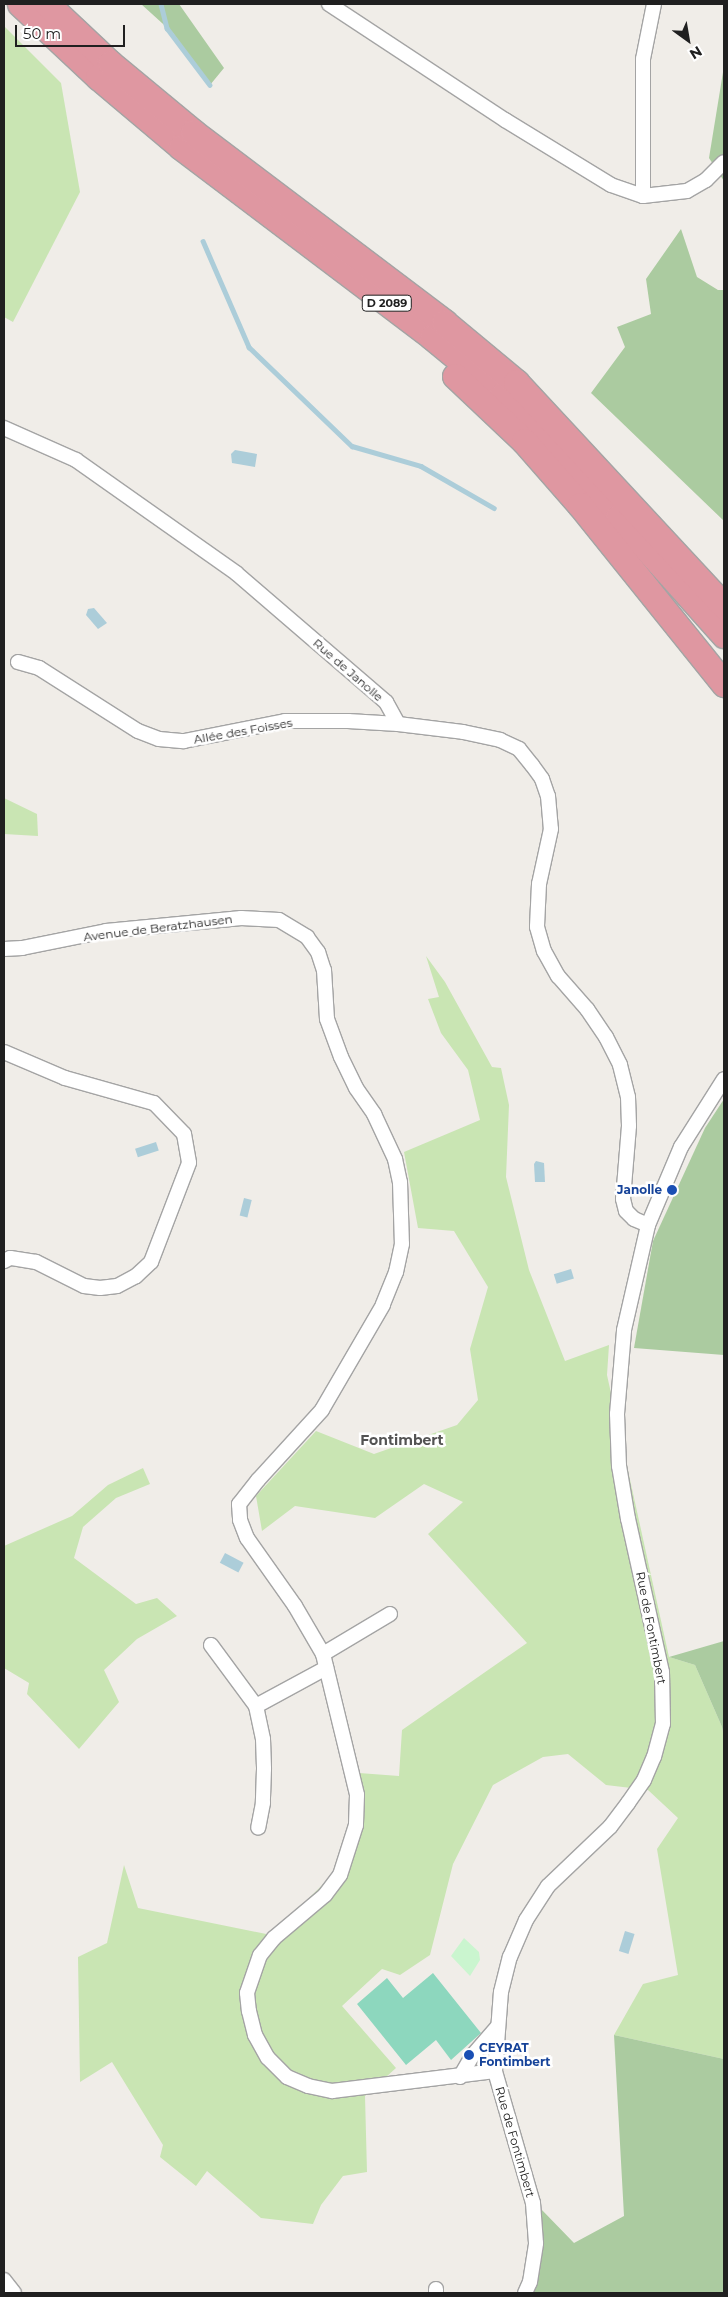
<!DOCTYPE html>
<html>
<head>
<meta charset="utf-8">
<style>
	body { margin:0 }
	#map { position:relative; width:728px; height:2297px; overflow:hidden; background:#f0ede8; font-family:Montserrat,sans-serif }
	div>[style] { position:absolute }
	[style*='--x'] { left:calc(var(--x)*1px); top:calc(var(--y)*1px); width:calc(var(--w)*1px); rotate:calc(var(--a)*1deg) }
	.grass>* { inset:0; background:#c9e5b3 }
	.forest>* { inset:0; background:#abcba0 }
	.park>* { inset:0; background:#caf5cf }
	.pitch>* { inset:0; background:#8dd7be }
	.water>* { inset:0; background:#accdd9; transform-origin:0 0 }
	.stream>* { height:4.5px; margin:-2.25px; padding:0 2.25px; transform-origin:2.25px; border-radius:2.25px; background:#accdd9 }
	.roads { filter:drop-shadow(1px 0 #a4a4a4) drop-shadow(-1px 0 #a4a4a4) drop-shadow(0 1px #a4a4a4) drop-shadow(0 -1px #a4a4a4) }
	.street>* { height:14px; margin:-7px; padding:0 7px; transform-origin:7px; border-radius:7px; background:#fff }
	.highway>* { height:25px; margin:-12.5px; padding:0 12.5px; transform-origin:12.5px; border-radius:12.5px; background:#df97a1 }
	.dots>* { width:14px; height:14px; translate:-50% -50%; box-sizing:border-box; border:2px solid #fff; border-radius:50% }
	span { translate:-50% -50%; white-space:nowrap; text-align:center; line-height:1.15; -webkit-text-stroke:5px #fff; paint-order:stroke }
	.shield-label span { padding:1px 4px; background:#fff; border:1px solid; border-radius:4px; -webkit-text-stroke-width:0 }
	.shield-label { font-size:11px; color:#202020; font-weight:700 }
	.street-label { font-size:12px; color:#202020 }
	.transit-label { font-size:12px; color:#164399; font-weight:700 }
	.right { translate:-100% -50%; text-align:right }
	.left { translate:0 -50%; text-align:left }
	.neighbourhood-label { font-size:14px; color:#535353; font-weight:700 }
	.frame { position:absolute; inset:0; border:5px solid #202020; pointer-events:none }
	.north { position:absolute; left:663px; top:15px; width:50px; height:50px; -webkit-text-stroke:4px #fff; paint-order:stroke; rotate:148deg; font-size:14px; font-weight:700; line-height:20px; text-align:center; color:#202020 }
	.north::after { content:''; display:block; margin:auto; width:18px; height:22px; background:#202020; clip-path:polygon(50% 0,100% 100%,50% 72%,0 100%) }
	.scale { position:absolute; left:15px; top:25px; width:110px; height:22px; box-sizing:border-box; border:2px solid #202020; border-top:0; padding-left:6px; font-size:15px; line-height:18px; white-space:nowrap; color:#202020; -webkit-text-stroke:4px #fff; paint-order:stroke }
</style>
</head>
<body>
<div id="map">
	<div class="grass">
		<i style="clip-path:polygon(4px 26px,61px 83px,80px 192px,13px 322px,4px 317px)"></i>
		<i style="clip-path:polygon(4px 798px,37px 814px,38px 836px,4px 834px)"></i>
		<i style="clip-path:polygon(426px 956px,445px 982px,492px 1067px,501px 1068px,509px 1105px,506px 1177px,529px 1270px,565px 1361px,609px 1345px,607px 1375px,669px 1657px,695px 1665px,722px 1727px,724px 1738px,724px 2059px,614px 2035px,643px 1984px,678px 1975px,657px 1849px,678px 1818px,648px 1790px,606px 1785px,568px 1754px,543px 1757px,493px 1785px,453px 1864px,430px 1955px,400px 1975px,382px 1969px,342px 2006px,396px 2068px,365px 2096px,367px 2172px,343px 2176px,321px 2205px,313px 2224px,261px 2218px,207px 2171px,196px 2186px,160px 2157px,163px 2145px,112px 2062px,80px 2082px,78px 1957px,107px 1943px,124px 1865px,138px 1908px,271px 1935px,352px 1856px,359px 1773px,399px 1776px,402px 1730px,527px 1643px,428px 1534px,463px 1502px,424px 1484px,375px 1518px,295px 1506px,262px 1531px,256px 1496px,316px 1431px,374px 1454px,457px 1425px,478px 1400px,470px 1349px,488px 1287px,454px 1231px,418px 1228px,404px 1152px,480px 1120px,468px 1070px,441px 1033px,428px 999px,439px 997px)"></i>
		<i style="clip-path:polygon(143px 1468px,150px 1484px,116px 1498px,83px 1527px,74px 1558px,136px 1604px,157px 1598px,177px 1616px,137px 1639px,104px 1670px,119px 1702px,79px 1749px,27px 1694px,29px 1683px,4px 1668px,4px 1546px,72px 1516px,108px 1485px)"></i>
	</div>
	<div class="forest">
		<i style="clip-path:polygon(141px 4px,179px 4px,224px 68px,210px 85px,173px 33px)"></i>
		<i style="clip-path:polygon(724px 66px,724px 181px,709px 158px)"></i>
		<i style="clip-path:polygon(681px 229px,697px 277px,718px 290px,724px 290px,724px 521px,591px 393px,625px 347px,617px 327px,651px 314px,646px 279px)"></i>
		<i style="clip-path:polygon(724px 1099px,724px 1355px,634px 1348px,653px 1241px,705px 1128px)"></i>
		<i style="clip-path:polygon(724px 1641px,724px 1738px,722px 1727px,695px 1665px,669px 1657px)"></i>
		<i style="clip-path:polygon(614px 2035px,724px 2059px,724px 2293px,533px 2293px,537px 2283px,541px 2209px,574px 2243px,624px 2216px)"></i>
	</div>
	<div class="park">
		<i style="clip-path:polygon(464px 1938px,479px 1952px,480px 1960px,470px 1976px,451px 1956px)"></i>
	</div>
	<div class="pitch">
		<i style="clip-path:polygon(433px 1973px,481px 2033px,451px 2060px,436px 2040px,406px 2065px,357px 2004px,387px 1978px,403px 1998px)"></i>
	</div>
	<div class="water">
		<i style="clip-path:polygon(235px 450px,257px 454px,255px 467px,232px 463px,231px 454px)"></i>
		<i style="clip-path:polygon(94px 608px,107px 623px,98px 629px,86px 615px,88px 609px)"></i>
		<i style="left:156px;top:1142px;width:9px;height:22px;rotate:72deg"></i>
		<i style="clip-path:polygon(536px 1161px,544px 1163px,545px 1182px,535px 1182px,534px 1164px)"></i>
		<i style="left:244px;top:1198px;width:8px;height:18px;rotate:14deg"></i>
		<i style="left:571px;top:1269px;width:10px;height:18px;rotate:73deg"></i>
		<i style="left:225px;top:1553px;width:21px;height:11px;rotate:28deg"></i>
		<i style="left:625px;top:1931px;width:10px;height:21px;rotate:17deg"></i>
	</div>
	<div class="stream">
		<i style="--x:161;--y:4;--w:25;--a:76"></i>
		<i style="--x:167;--y:28;--w:71;--a:53"></i>
		<i style="--x:203;--y:241;--w:116;--a:66.5"></i>
		<i style="--x:249;--y:347;--w:143;--a:43.9"></i>
		<i style="--x:352;--y:446;--w:72;--a:16.2"></i>
		<i style="--x:421;--y:466;--w:84;--a:29.9"></i>
	</div>
	<div class="roads">
		<div class="street">
			<i style="--x:329;--y:4;--w:211;--a:33.4"></i>
			<i style="--x:505;--y:120;--w:124;--a:31.5"></i>
			<i style="--x:611;--y:185;--w:34;--a:19"></i>
			<i style="--x:643;--y:196;--w:44;--a:-6.5"></i>
			<i style="--x:687;--y:191;--w:22;--a:-30"></i>
			<i style="--x:706;--y:180;--w:25;--a:-45"></i>
			<i style="--x:643;--y:196;--w:137;--a:-90"></i>
			<i style="--x:643;--y:59;--w:56;--a:-78.7"></i>
			<i style="--x:4;--y:428;--w:79;--a:24"></i>
			<i style="--x:76;--y:460;--w:196;--a:35.2"></i>
			<i style="--x:236;--y:573;--w:198;--a:40.7"></i>
			<i style="--x:386;--y:702;--w:25;--a:61"></i>
			<i style="--x:398;--y:724;--w:65;--a:7"></i>
			<i style="--x:463;--y:732;--w:38;--a:12"></i>
			<i style="--x:500;--y:740;--w:21;--a:25"></i>
			<i style="--x:519;--y:749;--w:21;--a:51"></i>
			<i style="--x:532;--y:765;--w:17;--a:54"></i>
			<i style="--x:542;--y:779;--w:18;--a:71"></i>
			<i style="--x:548;--y:796;--w:33;--a:85"></i>
			<i style="--x:551;--y:829;--w:56;--a:102.3"></i>
			<i style="--x:539;--y:884;--w:43;--a:92.7"></i>
			<i style="--x:537;--y:927;--w:25;--a:74"></i>
			<i style="--x:544;--y:951;--w:29;--a:61"></i>
			<i style="--x:558;--y:976;--w:44;--a:48.7"></i>
			<i style="--x:587;--y:1009;--w:34;--a:56"></i>
			<i style="--x:606;--y:1037;--w:31;--a:63"></i>
			<i style="--x:620;--y:1065;--w:33;--a:76"></i>
			<i style="--x:628;--y:1097;--w:29;--a:88"></i>
			<i style="--x:629;--y:1126;--w:73;--a:94.7"></i>
			<i style="--x:623;--y:1199;--w:12;--a:76"></i>
			<i style="--x:626;--y:1211;--w:11;--a:45"></i>
			<i style="--x:634;--y:1219;--w:15;--a:23"></i>
			<i style="--x:18;--y:662;--w:22;--a:16"></i>
			<i style="--x:39;--y:668;--w:117;--a:32.5"></i>
			<i style="--x:138;--y:731;--w:22;--a:21"></i>
			<i style="--x:159;--y:739;--w:25;--a:5"></i>
			<i style="--x:184;--y:741;--w:103;--a:-11.2"></i>
			<i style="--x:285;--y:721;--w:63;--a:0"></i>
			<i style="--x:348;--y:721;--w:50;--a:3.4"></i>
			<i style="--x:4;--y:949;--w:18;--a:-3"></i>
			<i style="--x:22;--y:948;--w:86;--a:-11.4"></i>
			<i style="--x:106;--y:931;--w:136;--a:-5.5"></i>
			<i style="--x:241;--y:918;--w:38;--a:3"></i>
			<i style="--x:279;--y:920;--w:33;--a:31"></i>
			<i style="--x:307;--y:937;--w:19;--a:54"></i>
			<i style="--x:318;--y:952;--w:19;--a:72"></i>
			<i style="--x:324;--y:970;--w:49;--a:86.5"></i>
			<i style="--x:327;--y:1019;--w:40;--a:69.8"></i>
			<i style="--x:341;--y:1057;--w:34;--a:64"></i>
			<i style="--x:356;--y:1088;--w:32;--a:55"></i>
			<i style="--x:374;--y:1114;--w:50;--a:65"></i>
			<i style="--x:395;--y:1159;--w:24;--a:78"></i>
			<i style="--x:400;--y:1182;--w:62;--a:88.2"></i>
			<i style="--x:402;--y:1244;--w:29;--a:102"></i>
			<i style="--x:396;--y:1272;--w:35;--a:112"></i>
			<i style="--x:383;--y:1305;--w:121;--a:120.2"></i>
			<i style="--x:322;--y:1410;--w:95;--a:132.4"></i>
			<i style="--x:258;--y:1480;--w:31;--a:128"></i>
			<i style="--x:239;--y:1504;--w:16;--a:86"></i>
			<i style="--x:240;--y:1520;--w:19;--a:69"></i>
			<i style="--x:247;--y:1538;--w:83;--a:54.8"></i>
			<i style="--x:295;--y:1606;--w:56;--a:59.7"></i>
			<i style="--x:323;--y:1654;--w:145;--a:76.4"></i>
			<i style="--x:357;--y:1795;--w:30;--a:92"></i>
			<i style="--x:356;--y:1825;--w:52;--a:107.7"></i>
			<i style="--x:340;--y:1875;--w:25;--a:127"></i>
			<i style="--x:325;--y:1895;--w:67;--a:139.9"></i>
			<i style="--x:274;--y:1938;--w:22;--a:129"></i>
			<i style="--x:260;--y:1955;--w:40;--a:108.9"></i>
			<i style="--x:247;--y:1993;--w:18;--a:84"></i>
			<i style="--x:249;--y:2011;--w:25;--a:76"></i>
			<i style="--x:255;--y:2035;--w:26;--a:61"></i>
			<i style="--x:268;--y:2058;--w:27;--a:45"></i>
			<i style="--x:287;--y:2077;--w:23;--a:23"></i>
			<i style="--x:308;--y:2086;--w:25;--a:12"></i>
			<i style="--x:332;--y:2091;--w:164;--a:-7"></i>
			<i style="--x:4;--y:1052;--w:66;--a:23.1"></i>
			<i style="--x:65;--y:1078;--w:92;--a:15.7"></i>
			<i style="--x:154;--y:1103;--w:43;--a:45.9"></i>
			<i style="--x:184;--y:1134;--w:29;--a:80"></i>
			<i style="--x:189;--y:1163;--w:106;--a:111"></i>
			<i style="--x:151;--y:1262;--w:21;--a:137"></i>
			<i style="--x:136;--y:1276;--w:21;--a:152"></i>
			<i style="--x:117;--y:1286;--w:17;--a:173"></i>
			<i style="--x:100;--y:1288;--w:16;--a:-173"></i>
			<i style="--x:84;--y:1286;--w:54;--a:-153.4"></i>
			<i style="--x:36;--y:1262;--w:26;--a:-171"></i>
			<i style="--x:10;--y:1258;--w:7;--a:153"></i>
			<i style="--x:211;--y:1645;--w:76;--a:53.6"></i>
			<i style="--x:256;--y:1706;--w:80;--a:-28.5"></i>
			<i style="--x:323;--y:1654;--w:78;--a:-30.8"></i>
			<i style="--x:256;--y:1706;--w:34;--a:78"></i>
			<i style="--x:263;--y:1739;--w:30;--a:88"></i>
			<i style="--x:264;--y:1769;--w:34;--a:92"></i>
			<i style="--x:263;--y:1803;--w:25;--a:101"></i>
			<i style="--x:460;--y:2077;--w:24;--a:-60"></i>
			<i style="--x:472;--y:2056;--w:38;--a:-49"></i>
			<i style="--x:4;--y:2280;--w:16;--a:52"></i>
			<i style="--x:436;--y:2289;--w:4;--a:90"></i>
			<i style="--x:525;--y:2293;--w:12;--a:-66"></i>
			<i style="--x:530;--y:2282;--w:39;--a:-81"></i>
			<i style="--x:536;--y:2243;--w:40;--a:-94.3"></i>
			<i style="--x:533;--y:2203;--w:137;--a:-106.1"></i>
			<i style="--x:495;--y:2071;--w:79;--a:-85.7"></i>
			<i style="--x:501;--y:1992;--w:36;--a:-76"></i>
			<i style="--x:510;--y:1957;--w:40;--a:-66.6"></i>
			<i style="--x:526;--y:1920;--w:40;--a:-57.1"></i>
			<i style="--x:548;--y:1886;--w:86;--a:-43.6"></i>
			<i style="--x:610;--y:1827;--w:30;--a:-53"></i>
			<i style="--x:628;--y:1803;--w:28;--a:-55"></i>
			<i style="--x:644;--y:1780;--w:25;--a:-67"></i>
			<i style="--x:654;--y:1757;--w:34;--a:-75"></i>
			<i style="--x:663;--y:1724;--w:52;--a:-91.1"></i>
			<i style="--x:662;--y:1672;--w:157;--a:-102.5"></i>
			<i style="--x:628;--y:1519;--w:54;--a:-99.6"></i>
			<i style="--x:619;--y:1466;--w:52;--a:-92.2"></i>
			<i style="--x:617;--y:1414;--w:84;--a:-85.2"></i>
			<i style="--x:624;--y:1330;--w:108;--a:-77.1"></i>
			<i style="--x:648;--y:1225;--w:85;--a:-67.1"></i>
			<i style="--x:681;--y:1147;--w:80;--a:-57.7"></i>
		</div>
		<div class="highway">
			<i style="--x:20;--y:4;--w:107;--a:43.1"></i>
			<i style="--x:98;--y:77;--w:109;--a:40.1"></i>
			<i style="--x:181;--y:147;--w:315;--a:37.1"></i>
			<i style="--x:432;--y:337;--w:91;--a:39.6"></i>
			<i style="--x:502;--y:395;--w:168;--a:46.4"></i>
			<i style="--x:618;--y:517;--w:159;--a:48.1"></i>
			<i style="--x:47;--y:4;--w:86;--a:43.1"></i>
			<i style="--x:110;--y:63;--w:108;--a:39.7"></i>
			<i style="--x:193;--y:132;--w:315;--a:37.1"></i>
			<i style="--x:444;--y:322;--w:94;--a:39.8"></i>
			<i style="--x:516;--y:382;--w:306;--a:47.1"></i>
			<i style="--x:455;--y:376;--w:95;--a:43.3"></i>
			<i style="--x:524;--y:441;--w:85;--a:48.8"></i>
			<i style="--x:580;--y:505;--w:230;--a:51.2"></i>
		</div>
	</div>
	<div class="dots">
		<i style="left:672px;top:1190px;background:#1a4fb4"></i>
		<i style="left:469px;top:2055px;background:#1a4fb4"></i>
	</div>
	<div class="shield-label">
		<span style="left:387px;top:303px">D 2089</span>
	</div>
	<div class="street-label">
		<span style="left:348px;top:670px;rotate:41deg">Rue de Janolle</span>
		<span style="left:243px;top:731px;rotate:-10deg">Allée des Foisses</span>
		<span style="left:158px;top:928px;rotate:-7deg">Avenue de Beratzhausen</span>
		<span style="left:651px;top:1628px;rotate:79deg">Rue de Fontimbert</span>
		<span style="left:515px;top:2142px;rotate:74deg">Rue de Fontimbert</span>
	</div>
	<div class="transit-label">
		<span class="right" style="left:662px;top:1190px">Janolle</span>
		<span class="left" style="left:479px;top:2055px">CEYRAT<br>Fontimbert</span>
	</div>
	<div class="neighbourhood-label">
		<span style="left:402px;top:1440px">Fontimbert</span>
	</div>
	<div class="frame"></div>
	<div class="north">N</div>
	<div class="scale">50 m</div>
</div>
</body>
</html>
